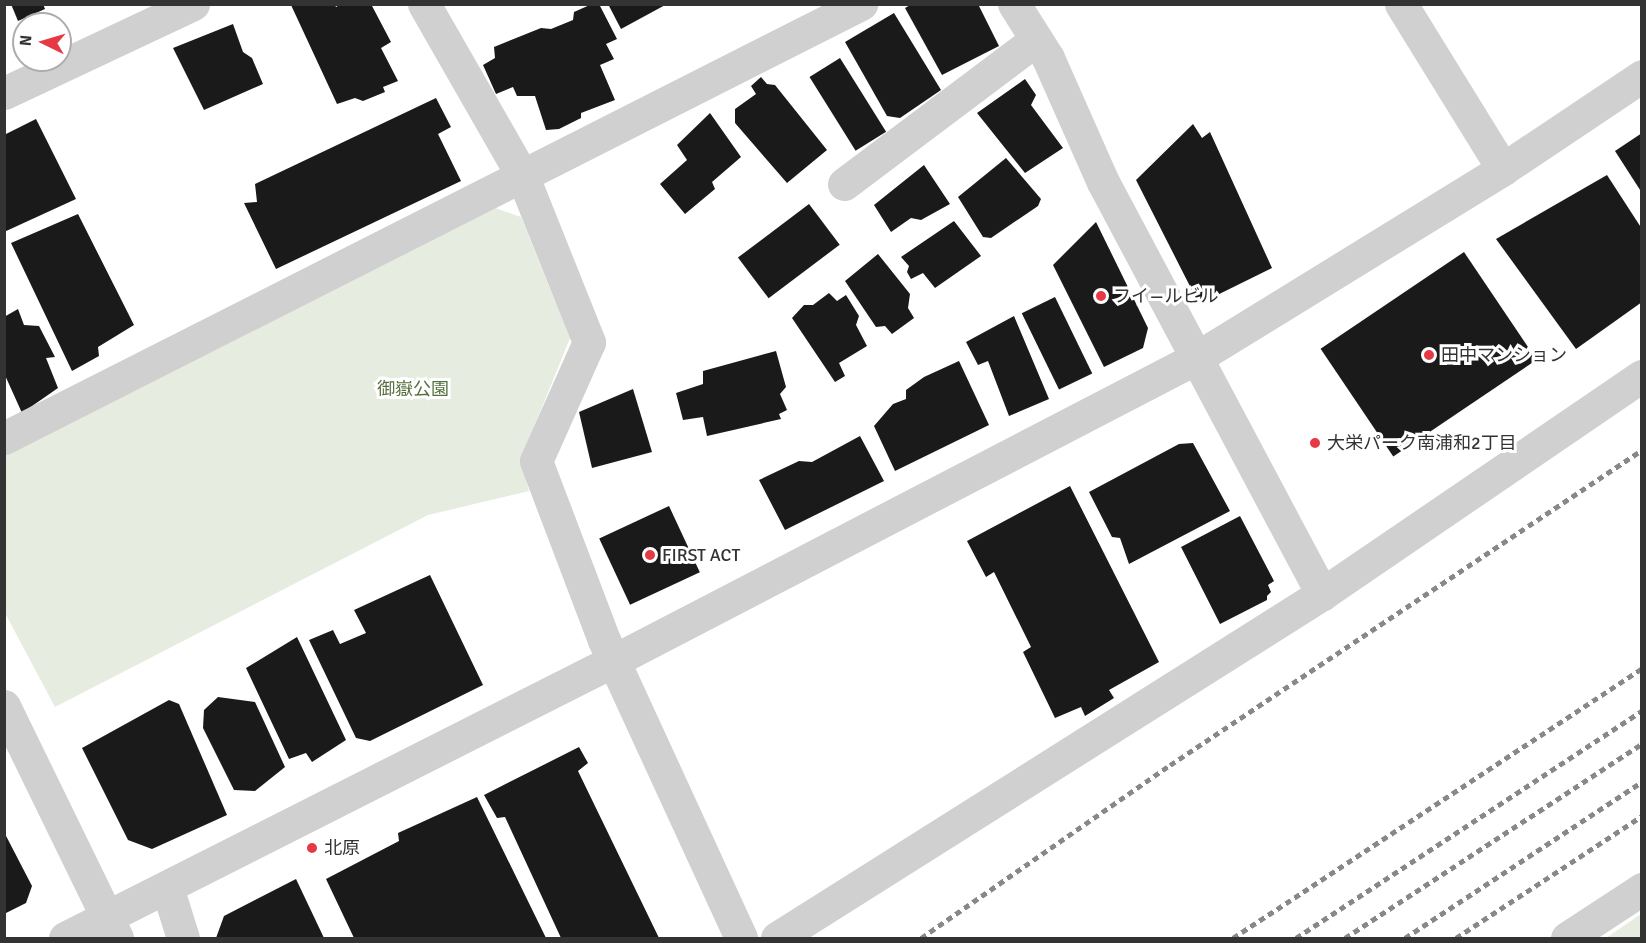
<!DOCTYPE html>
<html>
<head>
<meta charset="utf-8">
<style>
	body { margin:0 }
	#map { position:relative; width:1646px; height:943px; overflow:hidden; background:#fff; font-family:Signika,"Noto Sans JP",sans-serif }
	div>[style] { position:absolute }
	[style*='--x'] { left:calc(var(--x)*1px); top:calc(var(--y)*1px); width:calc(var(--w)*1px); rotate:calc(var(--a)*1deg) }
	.green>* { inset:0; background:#e6ecdf }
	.building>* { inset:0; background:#1a1a1a; transform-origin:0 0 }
	.minor>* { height:33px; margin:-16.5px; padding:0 16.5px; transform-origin:16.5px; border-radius:16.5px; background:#d0d0d0 }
	.rail>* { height:4.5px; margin-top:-2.25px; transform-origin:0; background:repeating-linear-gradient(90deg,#888 0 6px,transparent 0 10.5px) }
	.dots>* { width:16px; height:16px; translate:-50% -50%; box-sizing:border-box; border:3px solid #fff; border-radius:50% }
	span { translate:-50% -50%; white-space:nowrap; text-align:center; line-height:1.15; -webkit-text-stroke:6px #fff; paint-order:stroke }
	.poi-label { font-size:18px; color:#333 }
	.left { translate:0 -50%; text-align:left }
	.park-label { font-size:18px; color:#56703f }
	.frame { position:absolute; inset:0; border:6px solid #333; pointer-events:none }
	.north { position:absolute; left:12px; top:12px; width:60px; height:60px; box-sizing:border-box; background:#fff; border:2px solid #adadad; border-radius:50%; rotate:275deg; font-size:16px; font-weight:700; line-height:24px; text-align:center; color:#333 }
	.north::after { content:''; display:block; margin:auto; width:21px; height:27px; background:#e63946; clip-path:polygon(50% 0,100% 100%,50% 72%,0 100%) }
</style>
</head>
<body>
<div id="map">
	<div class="green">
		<i style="clip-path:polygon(495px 208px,521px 217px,570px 338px,521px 459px,529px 491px,428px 515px,55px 707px,5px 613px,5px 452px)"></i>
		<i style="clip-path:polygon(1641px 914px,1641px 938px,1606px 938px)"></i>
	</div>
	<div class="building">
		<i style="clip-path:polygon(11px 4px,43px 4px,45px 9px,18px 21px)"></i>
		<i style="clip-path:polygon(341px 4px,371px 4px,391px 42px,381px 48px,398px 81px,383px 87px,385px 92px,363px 101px,355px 98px,337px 104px,291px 5px,335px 5px,336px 7px)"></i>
		<i style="clip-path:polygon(592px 4px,599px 4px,617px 39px,606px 44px,614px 59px,600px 65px,615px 100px,581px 113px,581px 118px,559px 129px,546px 130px,535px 96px,517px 96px,513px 87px,496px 94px,483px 65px,495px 58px,494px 47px,541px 28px,551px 29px,573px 20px,574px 12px)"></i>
		<i style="clip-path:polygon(608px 4px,667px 4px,621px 29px)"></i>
		<i style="clip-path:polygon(912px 4px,978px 4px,999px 46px,942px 75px,905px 8px)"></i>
		<i style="clip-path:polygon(894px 13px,941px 90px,900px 118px,887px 116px,845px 42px)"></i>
		<i style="clip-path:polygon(233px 24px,243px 52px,252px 58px,263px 84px,204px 110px,173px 48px)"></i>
		<i style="left:840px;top:58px;width:87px;height:36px;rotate:58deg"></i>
		<i style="clip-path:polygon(761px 77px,767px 84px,775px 85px,827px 150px,787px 183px,735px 123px,735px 109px,756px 94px,751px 86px)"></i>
		<i style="clip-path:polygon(1025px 79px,1036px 95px,1031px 105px,1063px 148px,1025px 173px,977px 113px)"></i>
		<i style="clip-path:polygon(436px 98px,451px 127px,438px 134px,461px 181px,276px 269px,244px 203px,257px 202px,255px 184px)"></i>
		<i style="clip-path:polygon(710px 113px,741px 157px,712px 182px,715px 189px,685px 214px,660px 184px,687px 160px,677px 145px)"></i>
		<i style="clip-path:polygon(36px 119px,76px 199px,4px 232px,4px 135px)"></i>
		<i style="clip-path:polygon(1193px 124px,1202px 138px,1210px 132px,1272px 268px,1199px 304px,1136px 180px)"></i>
		<i style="clip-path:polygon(1642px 133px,1642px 193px,1615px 151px)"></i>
		<i style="clip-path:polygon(1006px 158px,1041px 199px,1038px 206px,991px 238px,983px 237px,958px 197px)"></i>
		<i style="clip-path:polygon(924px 165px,950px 204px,921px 220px,911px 218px,891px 232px,874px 205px)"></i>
		<i style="clip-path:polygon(1607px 175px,1642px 229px,1642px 302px,1576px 349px,1496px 239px)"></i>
		<i style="left:809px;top:204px;width:51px;height:89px;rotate:53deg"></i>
		<i style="clip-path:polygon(78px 214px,134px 325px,98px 347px,99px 356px,72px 371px,11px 243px)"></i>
		<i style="clip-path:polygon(954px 221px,981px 256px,935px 288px,923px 273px,911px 279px,907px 272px,909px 266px,901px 257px)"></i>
		<i style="clip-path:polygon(1096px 222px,1148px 328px,1143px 348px,1104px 367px,1053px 265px)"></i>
		<i style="left:1464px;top:252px;width:130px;height:173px;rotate:56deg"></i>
		<i style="clip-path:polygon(878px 254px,910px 294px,908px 308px,914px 318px,892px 334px,885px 326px,876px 327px,845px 281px)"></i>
		<i style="clip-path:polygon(829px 293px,837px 301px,846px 295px,859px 316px,856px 325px,867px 346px,839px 363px,845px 376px,835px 382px,792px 318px,804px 305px,813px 305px)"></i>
		<i style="left:1055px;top:297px;width:85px;height:37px;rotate:64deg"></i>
		<i style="clip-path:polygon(18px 309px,24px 325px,39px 326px,55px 357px,46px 358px,58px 388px,22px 413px,4px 373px,4px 317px)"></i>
		<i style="clip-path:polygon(1014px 316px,1049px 399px,1009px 416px,988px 361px,978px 365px,966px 342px)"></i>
		<i style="clip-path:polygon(776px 351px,786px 387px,780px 394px,787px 410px,779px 414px,781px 419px,707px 436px,703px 417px,683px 420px,676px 393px,703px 384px,703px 371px)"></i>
		<i style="clip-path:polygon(959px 361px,989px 425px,895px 471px,874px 426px,893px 404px,906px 399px,906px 390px,924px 377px)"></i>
		<i style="clip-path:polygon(633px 389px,652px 452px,592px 468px,579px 412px)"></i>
		<i style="clip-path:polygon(860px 436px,884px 481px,785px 530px,759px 480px,799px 461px,812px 462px)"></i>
		<i style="clip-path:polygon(1193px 443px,1230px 511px,1129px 564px,1120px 538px,1112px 537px,1089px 492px,1179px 444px)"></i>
		<i style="clip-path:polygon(1070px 486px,1159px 662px,1109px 690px,1114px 698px,1085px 716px,1081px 707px,1055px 718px,1023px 652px,1031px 647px,994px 572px,986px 577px,967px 541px)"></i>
		<i style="left:669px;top:506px;width:73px;height:77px;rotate:65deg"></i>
		<i style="clip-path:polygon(1240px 516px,1274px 581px,1268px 585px,1271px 592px,1267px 596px,1267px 600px,1220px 624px,1181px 547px)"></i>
		<i style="clip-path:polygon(430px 575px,483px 685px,370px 741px,356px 738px,309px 640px,333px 630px,340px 644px,366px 633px,354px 610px)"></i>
		<i style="clip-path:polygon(297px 637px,346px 740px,312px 762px,306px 753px,289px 759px,246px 668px)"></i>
		<i style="clip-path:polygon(218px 697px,255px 702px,285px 767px,255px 791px,234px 790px,203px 728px,204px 710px)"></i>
		<i style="clip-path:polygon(169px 700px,179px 704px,227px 815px,152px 849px,128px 840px,82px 748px)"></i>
		<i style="clip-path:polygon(579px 747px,588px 763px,578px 771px,659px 938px,561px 938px,505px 817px,497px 818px,484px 795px)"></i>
		<i style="clip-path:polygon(477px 797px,546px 938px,354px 938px,326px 879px,399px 841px,398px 833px)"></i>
		<i style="clip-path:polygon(4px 832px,32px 886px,26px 903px,4px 914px)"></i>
		<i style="clip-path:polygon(296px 879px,324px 938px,216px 938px,224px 916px)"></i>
	</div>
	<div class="minor">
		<i style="--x:424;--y:4;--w:199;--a:60.2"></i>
		<i style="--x:523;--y:177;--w:178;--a:68.2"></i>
		<i style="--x:589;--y:342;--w:130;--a:114"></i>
		<i style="--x:536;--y:461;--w:191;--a:69.2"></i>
		<i style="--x:604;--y:640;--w:328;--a:65.3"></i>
		<i style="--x:1014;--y:4;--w:64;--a:57.8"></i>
		<i style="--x:1048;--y:58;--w:136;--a:66.1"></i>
		<i style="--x:1103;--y:182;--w:467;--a:62"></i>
		<i style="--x:1401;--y:4;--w:194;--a:58.3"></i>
		<i style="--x:4;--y:93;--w:209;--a:-25.2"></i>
		<i style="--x:844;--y:184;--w:240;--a:-36.9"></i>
		<i style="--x:4;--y:438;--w:961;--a:-26.86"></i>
		<i style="--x:4;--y:706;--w:258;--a:64"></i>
		<i style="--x:167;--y:887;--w:53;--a:72.6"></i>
		<i style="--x:65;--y:938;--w:614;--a:-26.82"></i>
		<i style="--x:613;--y:661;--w:657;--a:-27.46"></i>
		<i style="--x:1196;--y:358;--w:361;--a:-31.6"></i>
		<i style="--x:1503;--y:169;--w:167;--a:-33.8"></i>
		<i style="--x:777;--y:938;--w:644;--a:-32.26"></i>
		<i style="--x:1322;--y:594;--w:387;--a:-34.3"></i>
		<i style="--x:1567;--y:938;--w:90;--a:-33.2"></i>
	</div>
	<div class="rail">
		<i style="--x:921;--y:938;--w:303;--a:-34.8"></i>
		<i style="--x:1170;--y:765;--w:567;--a:-33.72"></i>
		<i style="--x:1233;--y:938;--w:490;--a:-33.4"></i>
		<i style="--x:1296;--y:938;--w:414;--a:-33.3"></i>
		<i style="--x:1345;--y:938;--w:355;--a:-33.2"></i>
		<i style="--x:1405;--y:938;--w:284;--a:-33.4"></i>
		<i style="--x:1456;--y:938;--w:222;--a:-33.3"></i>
	</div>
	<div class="dots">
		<i style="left:1101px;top:296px;background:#e63946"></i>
		<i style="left:1429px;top:355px;background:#e63946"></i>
		<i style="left:1315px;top:443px;background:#e63946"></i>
		<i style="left:650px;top:555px;background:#e63946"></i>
		<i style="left:312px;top:848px;background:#e63946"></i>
	</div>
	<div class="poi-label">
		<span class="left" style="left:1113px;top:296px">フイ―ルビル</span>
		<span class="left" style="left:1441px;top:355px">田中マンション</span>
		<span class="left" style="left:1327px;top:443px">大栄パーク南浦和2丁目</span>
		<span class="left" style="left:662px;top:555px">FIRST ACT</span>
		<span class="left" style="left:324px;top:848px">北原</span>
	</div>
	<div class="park-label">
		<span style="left:413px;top:389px">御嶽公園</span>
	</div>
	<div class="frame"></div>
	<div class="north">N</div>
</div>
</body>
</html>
